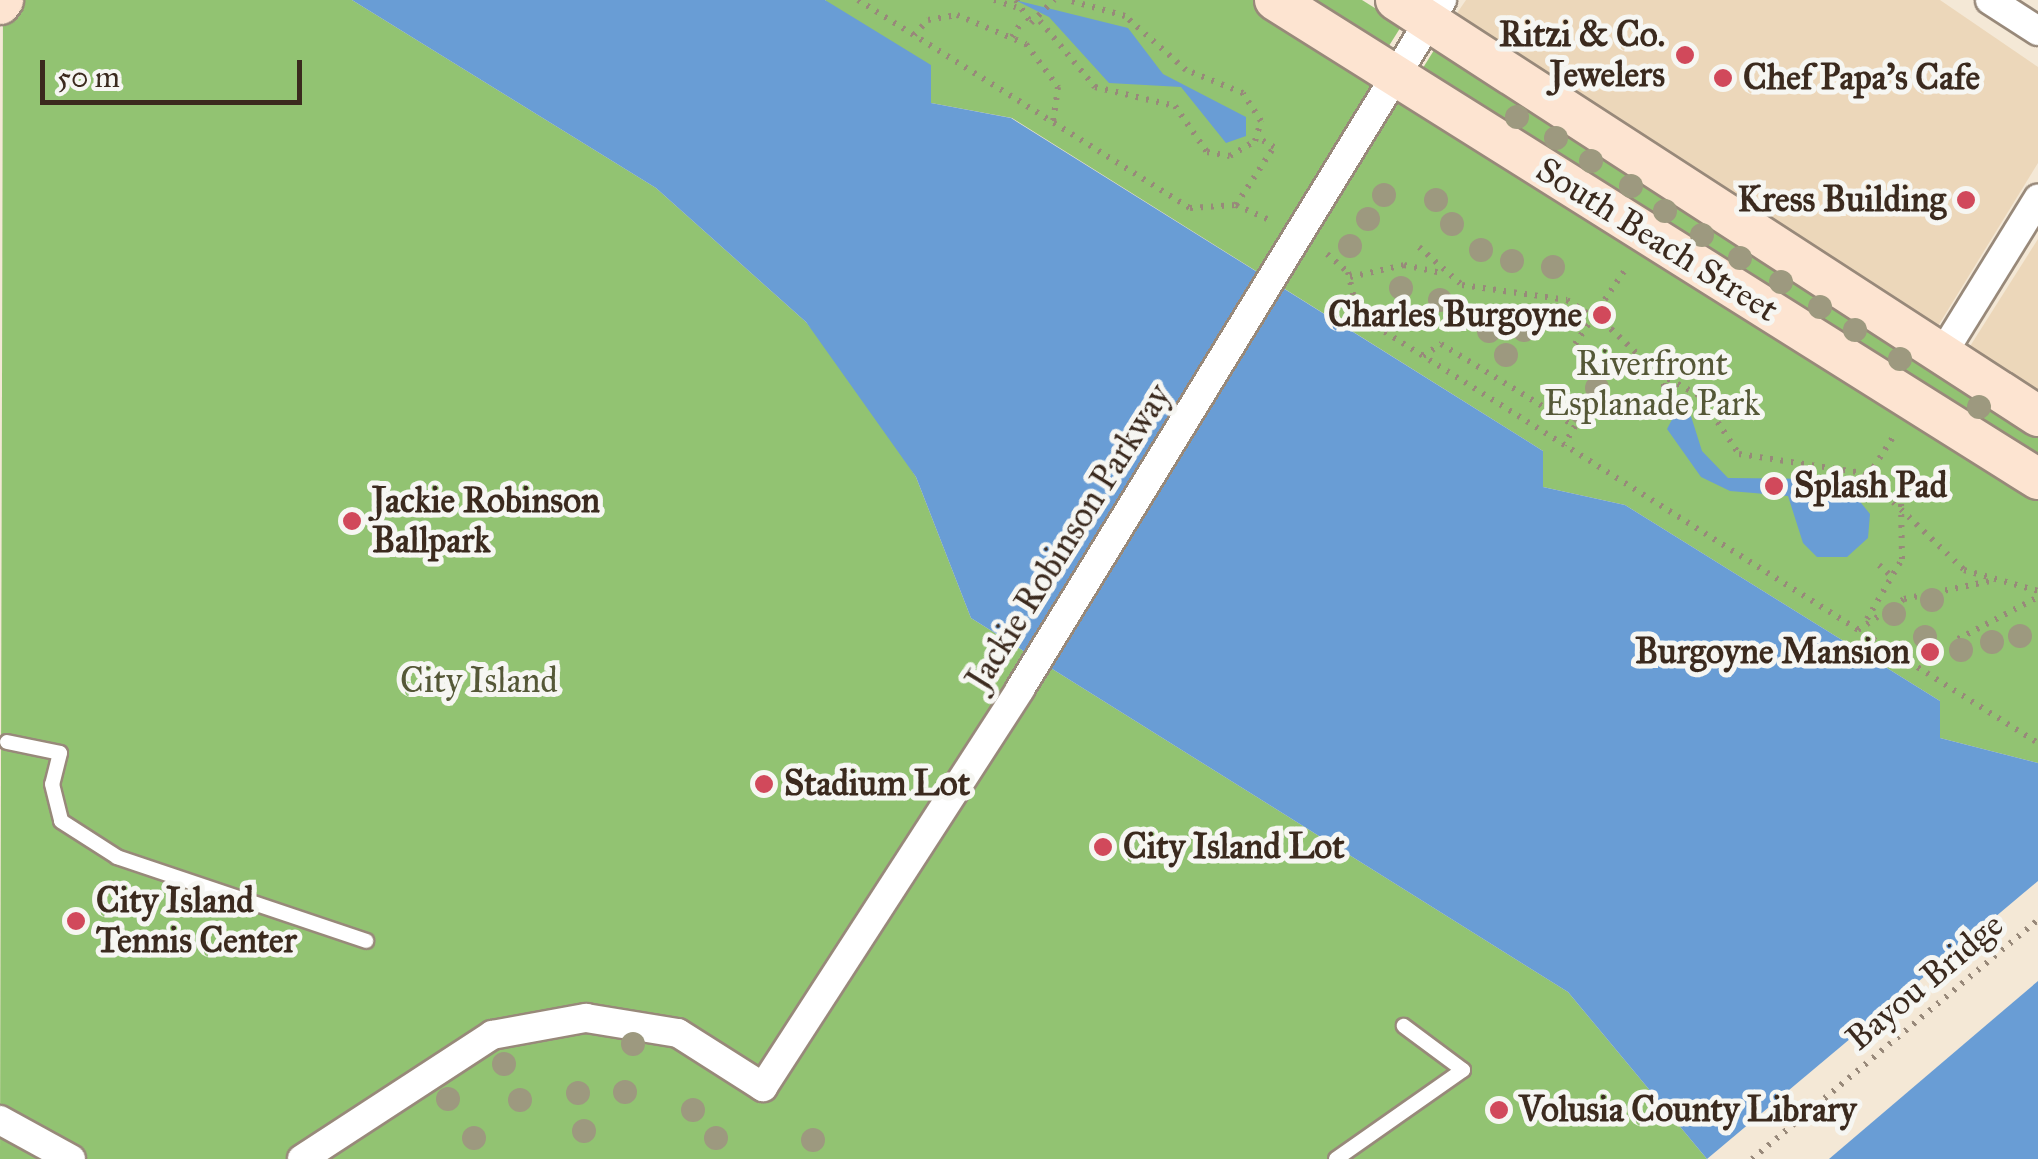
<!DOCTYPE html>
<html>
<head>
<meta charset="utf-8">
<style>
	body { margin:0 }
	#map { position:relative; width:2038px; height:1159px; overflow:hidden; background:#f4e8d6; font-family:"IM FELL Great Primer",serif }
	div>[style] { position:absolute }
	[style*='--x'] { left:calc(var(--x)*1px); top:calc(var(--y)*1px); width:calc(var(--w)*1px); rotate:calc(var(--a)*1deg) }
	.built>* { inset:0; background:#ecd7ba }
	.green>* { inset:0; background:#92c372 }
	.water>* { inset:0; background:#699dd5 }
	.pier>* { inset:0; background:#f4e8d6 }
	.path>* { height:6px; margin-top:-3px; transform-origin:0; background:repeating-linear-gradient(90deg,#98897a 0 2.5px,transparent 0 10.5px) }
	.roads { filter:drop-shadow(2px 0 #98897a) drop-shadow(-2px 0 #98897a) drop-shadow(0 2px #98897a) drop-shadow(0 -2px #98897a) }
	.lane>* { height:14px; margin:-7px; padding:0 7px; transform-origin:7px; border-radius:7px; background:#fff }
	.street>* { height:28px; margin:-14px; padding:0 14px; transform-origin:14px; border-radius:14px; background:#fff }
	.secondary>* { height:40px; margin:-20px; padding:0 20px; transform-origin:20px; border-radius:20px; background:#fde4d1 }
	.trees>* { width:24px; height:24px; margin:-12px; border-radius:50%; background:#9d997f }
	.dots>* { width:28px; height:28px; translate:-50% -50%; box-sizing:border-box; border:5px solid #f6f6f2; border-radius:50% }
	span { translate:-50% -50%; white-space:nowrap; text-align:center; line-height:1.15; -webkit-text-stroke:10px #f6f6f2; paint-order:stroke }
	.poi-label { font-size:35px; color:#3b2a1e; font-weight:700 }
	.right { translate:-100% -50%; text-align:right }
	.left { translate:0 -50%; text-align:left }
	.street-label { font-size:35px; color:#3b2a1e }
	.park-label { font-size:35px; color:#555837 }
	.scale { position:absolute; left:40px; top:60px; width:262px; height:45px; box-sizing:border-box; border:5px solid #3b2a1e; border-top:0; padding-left:12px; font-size:30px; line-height:35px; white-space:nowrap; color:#3b2a1e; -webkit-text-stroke:8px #f6f6f2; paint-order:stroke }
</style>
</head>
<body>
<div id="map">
	<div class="built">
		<i style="clip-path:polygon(1466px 0,1940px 0,2038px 67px,2038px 163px,1935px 331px,1455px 16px)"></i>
		<i style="clip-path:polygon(2038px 239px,2038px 394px,1967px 351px)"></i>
	</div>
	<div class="green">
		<i style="clip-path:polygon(3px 0,352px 0,656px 188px,806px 322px,860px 388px,916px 477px,971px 618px,1568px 992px,1707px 1159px,0 1159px)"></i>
		<i style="clip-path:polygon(825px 0,1275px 0,2038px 479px,2038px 763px,1940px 738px,1940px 701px,1625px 505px,1543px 487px,1543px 451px,1012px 118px,931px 103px)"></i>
		<i style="clip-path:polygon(1310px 0,1362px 0,1402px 25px,1387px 49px)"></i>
		<i style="clip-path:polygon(1436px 47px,2038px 434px,2038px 460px,1421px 71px)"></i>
	</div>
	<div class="water">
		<i style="clip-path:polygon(352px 0,825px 0,931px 65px,931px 103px,1011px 118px,1543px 451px,1543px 487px,1625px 505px,1940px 701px,1940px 738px,2038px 763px,2038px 1159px,1707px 1159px,1568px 992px,971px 618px,916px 477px,806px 322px,656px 188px)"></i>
		<i style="clip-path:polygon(1015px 0,1128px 28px,1163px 74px,1246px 117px,1246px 136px,1226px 143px,1181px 87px,1109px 83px,1049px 17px)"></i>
		<i style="clip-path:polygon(1676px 412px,1690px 413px,1702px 451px,1728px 478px,1818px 479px,1853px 493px,1870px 514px,1868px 538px,1847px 557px,1817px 557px,1803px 543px,1788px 496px,1730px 491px,1701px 477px,1667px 429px)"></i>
	</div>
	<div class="pier">
		<i style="clip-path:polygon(2038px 881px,2038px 981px,1829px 1159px,1707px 1159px)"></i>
	</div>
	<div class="path">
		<i style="--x:858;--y:0;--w:392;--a:32.1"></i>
		<i style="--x:1190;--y:208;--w:46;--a:-3.7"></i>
		<i style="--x:1236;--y:205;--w:36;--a:24"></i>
		<i style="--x:994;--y:0;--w:23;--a:18"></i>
		<i style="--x:1016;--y:0;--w:27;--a:57"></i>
		<i style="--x:1031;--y:23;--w:33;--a:-45"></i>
		<i style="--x:1040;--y:21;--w:86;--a:50.2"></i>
		<i style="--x:1095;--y:87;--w:82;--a:13.4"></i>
		<i style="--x:1175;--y:106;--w:56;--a:55.2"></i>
		<i style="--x:1207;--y:152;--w:23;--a:10"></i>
		<i style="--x:1230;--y:156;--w:29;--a:-31"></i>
		<i style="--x:1255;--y:141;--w:21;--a:-73"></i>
		<i style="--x:1261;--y:121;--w:33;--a:-123"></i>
		<i style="--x:1243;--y:93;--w:61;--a:-158"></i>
		<i style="--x:1186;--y:70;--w:81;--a:-138.5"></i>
		<i style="--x:1125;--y:16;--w:59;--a:-164.3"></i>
		<i style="--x:914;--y:35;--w:21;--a:-47"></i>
		<i style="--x:928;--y:20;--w:29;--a:-10"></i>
		<i style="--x:957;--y:15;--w:75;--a:22.8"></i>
		<i style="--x:1026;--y:44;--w:54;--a:53.3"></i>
		<i style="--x:1058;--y:87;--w:36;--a:98"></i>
		<i style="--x:1012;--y:37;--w:20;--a:-57"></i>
		<i style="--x:1236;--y:205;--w:69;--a:-56.8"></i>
		<i style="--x:1274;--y:147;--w:20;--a:-150"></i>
		<i style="--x:1419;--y:247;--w:57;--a:41.5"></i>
		<i style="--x:1462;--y:285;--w:106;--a:8.1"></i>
		<i style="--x:1567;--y:300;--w:31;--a:33"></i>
		<i style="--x:1593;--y:317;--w:57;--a:-55.8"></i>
		<i style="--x:1327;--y:254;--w:28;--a:41"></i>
		<i style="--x:1348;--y:272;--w:44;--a:76.9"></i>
		<i style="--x:1358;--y:315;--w:803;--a:32.19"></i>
		<i style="--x:1350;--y:277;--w:55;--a:-12.5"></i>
		<i style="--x:1404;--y:265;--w:40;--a:12"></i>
		<i style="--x:1575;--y:344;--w:32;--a:-56"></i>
		<i style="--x:1593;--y:317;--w:22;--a:34"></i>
		<i style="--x:1611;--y:329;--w:66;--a:43.2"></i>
		<i style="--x:1659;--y:374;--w:42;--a:65.9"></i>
		<i style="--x:1423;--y:356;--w:22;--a:-34"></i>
		<i style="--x:1441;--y:344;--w:157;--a:31.5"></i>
		<i style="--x:1575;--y:426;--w:22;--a:120"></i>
		<i style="--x:1659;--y:374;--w:47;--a:28.2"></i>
		<i style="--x:1700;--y:396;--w:70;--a:56.1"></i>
		<i style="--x:1739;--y:454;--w:125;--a:8.7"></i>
		<i style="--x:1863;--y:473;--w:140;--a:43.8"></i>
		<i style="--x:1964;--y:570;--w:77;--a:15.8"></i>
		<i style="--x:1868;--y:476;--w:46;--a:-57.3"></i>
		<i style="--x:1879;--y:565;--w:13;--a:42"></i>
		<i style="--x:1867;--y:619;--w:69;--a:-59.7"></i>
		<i style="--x:1902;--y:559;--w:56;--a:-91"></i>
		<i style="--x:1858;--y:630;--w:55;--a:-34"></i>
		<i style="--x:1904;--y:599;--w:93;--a:-11.8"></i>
		<i style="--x:1958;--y:639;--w:90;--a:-27.7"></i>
		<i style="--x:1752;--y:1159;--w:373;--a:-39.9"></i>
	</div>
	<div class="roads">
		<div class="lane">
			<i style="--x:7;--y:742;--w:54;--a:11.7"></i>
			<i style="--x:60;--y:753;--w:32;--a:104"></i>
			<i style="--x:52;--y:784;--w:38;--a:76"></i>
			<i style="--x:61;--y:821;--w:67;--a:32.7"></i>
			<i style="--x:117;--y:857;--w:263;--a:18.6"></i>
			<i style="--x:1336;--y:1159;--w:155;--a:-35"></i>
			<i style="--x:1463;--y:1070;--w:74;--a:-143.3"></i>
		</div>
		<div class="street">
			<i style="--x:1990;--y:0;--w:57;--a:32.9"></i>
			<i style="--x:1941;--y:356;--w:185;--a:-58.3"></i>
			<i style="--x:0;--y:1120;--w:81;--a:28.8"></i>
			<i style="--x:302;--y:1159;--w:227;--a:-33.1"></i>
			<i style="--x:492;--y:1035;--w:96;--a:-10.3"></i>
			<i style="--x:586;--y:1018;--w:93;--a:9.3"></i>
			<i style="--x:678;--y:1033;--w:101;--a:32.4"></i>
			<i style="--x:763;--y:1087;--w:474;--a:-57.1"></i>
			<i style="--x:1020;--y:689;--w:808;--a:-58.51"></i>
		</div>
		<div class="secondary">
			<i style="--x:1275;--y:0;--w:901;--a:32.12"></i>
			<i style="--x:1396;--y:0;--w:765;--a:32.94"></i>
			<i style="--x:0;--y:4;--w:5;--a:-53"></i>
		</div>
	</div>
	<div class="trees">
		<i style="left:1517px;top:117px"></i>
		<i style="left:1556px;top:138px"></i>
		<i style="left:1591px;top:161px"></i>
		<i style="left:1631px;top:186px"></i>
		<i style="left:1384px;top:195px"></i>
		<i style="left:1436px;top:200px"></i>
		<i style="left:1665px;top:211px"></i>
		<i style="left:1368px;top:219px"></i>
		<i style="left:1452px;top:224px"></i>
		<i style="left:1702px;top:235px"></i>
		<i style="left:1350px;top:246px"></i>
		<i style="left:1481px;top:250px"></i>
		<i style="left:1740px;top:258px"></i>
		<i style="left:1512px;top:261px"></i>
		<i style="left:1553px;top:267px"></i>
		<i style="left:1781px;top:282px"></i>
		<i style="left:1401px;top:288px"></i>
		<i style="left:1440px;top:300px"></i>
		<i style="left:1820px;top:307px"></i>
		<i style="left:1463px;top:315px"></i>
		<i style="left:1524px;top:330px"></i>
		<i style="left:1855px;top:330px"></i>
		<i style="left:1489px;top:331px"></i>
		<i style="left:1506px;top:355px"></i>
		<i style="left:1900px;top:359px"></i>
		<i style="left:1597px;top:388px"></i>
		<i style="left:1979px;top:407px"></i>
		<i style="left:1581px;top:412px"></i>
		<i style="left:1932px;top:600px"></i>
		<i style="left:1894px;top:614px"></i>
		<i style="left:2020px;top:636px"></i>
		<i style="left:1925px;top:637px"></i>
		<i style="left:1992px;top:642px"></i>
		<i style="left:1961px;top:650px"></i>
		<i style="left:633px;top:1044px"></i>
		<i style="left:504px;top:1064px"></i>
		<i style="left:625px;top:1092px"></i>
		<i style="left:578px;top:1093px"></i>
		<i style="left:448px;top:1099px"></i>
		<i style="left:520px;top:1100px"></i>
		<i style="left:693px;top:1110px"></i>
		<i style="left:584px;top:1131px"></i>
		<i style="left:474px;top:1138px"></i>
		<i style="left:716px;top:1138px"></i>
		<i style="left:813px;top:1140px"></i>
	</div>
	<div class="dots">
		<i style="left:1685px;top:55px;background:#d1495b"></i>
		<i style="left:1723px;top:78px;background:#d1495b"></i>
		<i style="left:1966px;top:200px;background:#d1495b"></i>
		<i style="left:1602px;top:315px;background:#d1495b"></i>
		<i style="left:1774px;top:486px;background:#d1495b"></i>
		<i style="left:352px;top:521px;background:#d1495b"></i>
		<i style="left:1930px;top:652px;background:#d1495b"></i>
		<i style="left:764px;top:784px;background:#d1495b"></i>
		<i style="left:1103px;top:847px;background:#d1495b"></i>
		<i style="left:76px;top:921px;background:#d1495b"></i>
		<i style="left:1499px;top:1110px;background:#d1495b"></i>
	</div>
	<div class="poi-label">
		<span class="right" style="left:1665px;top:55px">Ritzi &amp; Co.<br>Jewelers</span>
		<span class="left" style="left:1743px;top:78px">Chef Papa's Cafe</span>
		<span class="right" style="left:1946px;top:200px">Kress Building</span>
		<span class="right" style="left:1582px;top:315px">Charles Burgoyne</span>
		<span class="left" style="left:1794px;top:486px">Splash Pad</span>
		<span class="left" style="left:372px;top:521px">Jackie Robinson<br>Ballpark</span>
		<span class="right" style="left:1910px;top:652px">Burgoyne Mansion</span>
		<span class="left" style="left:784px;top:784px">Stadium Lot</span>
		<span class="left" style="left:1123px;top:847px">City Island Lot</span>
		<span class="left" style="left:96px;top:921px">City Island<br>Tennis Center</span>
		<span class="left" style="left:1519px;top:1110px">Volusia County Library</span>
	</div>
	<div class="street-label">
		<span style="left:1657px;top:240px;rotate:32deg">South Beach Street</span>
		<span style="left:1069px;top:537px;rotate:-58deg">Jackie Robinson Parkway</span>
		<span style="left:1925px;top:982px;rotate:-40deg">Bayou Bridge</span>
	</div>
	<div class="park-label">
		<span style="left:1652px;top:384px">Riverfront<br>Esplanade Park</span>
		<span style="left:479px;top:681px">City Island</span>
	</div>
	<div class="scale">50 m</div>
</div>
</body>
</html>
